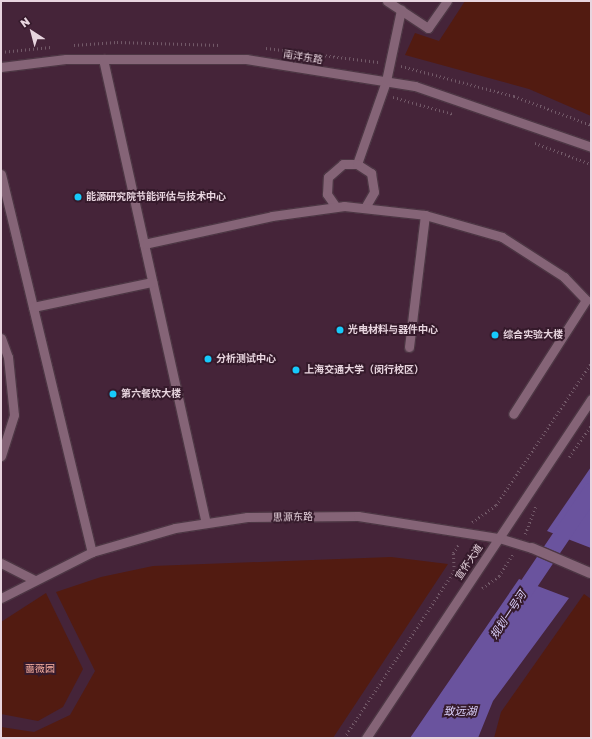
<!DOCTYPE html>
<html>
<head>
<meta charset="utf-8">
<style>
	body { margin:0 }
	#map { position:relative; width:592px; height:739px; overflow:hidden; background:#351a2b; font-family:"Golos Text","Noto Sans SC",sans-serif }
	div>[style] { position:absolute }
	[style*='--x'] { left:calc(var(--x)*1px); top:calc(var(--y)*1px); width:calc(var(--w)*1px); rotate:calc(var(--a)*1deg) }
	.built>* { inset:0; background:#452439; transform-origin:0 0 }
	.green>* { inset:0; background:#521b11 }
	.water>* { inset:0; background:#6a539e }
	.canal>* { height:17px; margin:-8.5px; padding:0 8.5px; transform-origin:8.5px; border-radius:8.5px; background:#6a539e }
	.path>* { height:2.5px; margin-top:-1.25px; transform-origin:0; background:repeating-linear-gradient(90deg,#725968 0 1px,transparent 0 4px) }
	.roads { filter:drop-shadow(1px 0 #4d3644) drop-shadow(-1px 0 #4d3644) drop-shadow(0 1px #4d3644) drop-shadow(0 -1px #4d3644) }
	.service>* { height:9px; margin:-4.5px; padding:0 4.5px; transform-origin:4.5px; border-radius:4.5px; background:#856477 }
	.minor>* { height:10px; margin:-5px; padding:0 5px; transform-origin:5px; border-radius:5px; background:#856477 }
	.dots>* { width:11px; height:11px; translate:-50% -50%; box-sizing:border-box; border:2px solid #351a2b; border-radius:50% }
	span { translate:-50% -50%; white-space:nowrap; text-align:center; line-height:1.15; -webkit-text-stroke:4px #351a2b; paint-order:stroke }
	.street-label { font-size:10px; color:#e8d5df }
	.poi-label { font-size:10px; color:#e8d5df; font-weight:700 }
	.left { translate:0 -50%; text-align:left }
	.park-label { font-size:10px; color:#fbb2a3 }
	.water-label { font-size:11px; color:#dcd2fd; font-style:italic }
	.frame { position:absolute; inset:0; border:2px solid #e8d5df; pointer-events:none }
	.north { position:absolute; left:12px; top:12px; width:40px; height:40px; -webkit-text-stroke:3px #351a2b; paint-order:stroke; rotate:324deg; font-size:11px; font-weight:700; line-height:16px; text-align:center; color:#e8d5df }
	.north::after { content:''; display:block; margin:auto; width:14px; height:18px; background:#e8d5df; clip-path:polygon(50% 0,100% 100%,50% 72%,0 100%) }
</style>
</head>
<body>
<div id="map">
	<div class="built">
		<i style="left:1px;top:1px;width:590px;height:737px"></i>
	</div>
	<div class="green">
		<i style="clip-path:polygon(465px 1px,591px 1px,591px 116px,529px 89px,405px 55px,415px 33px,439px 41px)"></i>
		<i style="clip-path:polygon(391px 557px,448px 564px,333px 738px,1px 738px,1px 727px,34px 732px,70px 715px,95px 671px,56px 592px,101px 577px,153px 566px)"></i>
		<i style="clip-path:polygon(46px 593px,83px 669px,63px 707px,38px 721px,1px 714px,1px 622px)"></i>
		<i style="clip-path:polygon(584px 594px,591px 599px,591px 738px,494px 738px,501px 712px)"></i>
	</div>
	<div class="water">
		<i style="clip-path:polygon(591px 467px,591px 548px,547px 531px)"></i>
		<i style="clip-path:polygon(519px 579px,569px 598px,493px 701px,478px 738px,410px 738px)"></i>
	</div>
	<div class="canal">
		<i style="--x:516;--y:602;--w:134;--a:-56"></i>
	</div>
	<div class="path">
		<i style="--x:74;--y:45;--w:43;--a:-4"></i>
		<i style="--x:117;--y:42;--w:104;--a:1.7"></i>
		<i style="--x:266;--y:48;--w:113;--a:7.1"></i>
		<i style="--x:1;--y:52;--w:50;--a:-5.7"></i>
		<i style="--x:401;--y:66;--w:117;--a:14.9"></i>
		<i style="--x:514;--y:96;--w:82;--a:20.6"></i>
		<i style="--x:393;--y:97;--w:62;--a:15.8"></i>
		<i style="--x:535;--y:143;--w:60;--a:20.6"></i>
		<i style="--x:569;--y:457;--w:39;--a:-55"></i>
		<i style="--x:472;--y:522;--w:29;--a:-35"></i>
		<i style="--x:496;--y:505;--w:171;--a:-56.2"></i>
		<i style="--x:525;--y:534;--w:30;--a:-69"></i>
		<i style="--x:482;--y:588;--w:21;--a:-35"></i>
		<i style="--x:499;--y:576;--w:26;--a:-58"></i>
		<i style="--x:344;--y:738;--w:200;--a:-56.6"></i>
		<i style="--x:454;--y:571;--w:18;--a:-93"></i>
		<i style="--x:453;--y:553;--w:11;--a:-56"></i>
	</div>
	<div class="roads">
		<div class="service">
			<i style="--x:387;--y:1;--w:49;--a:33.4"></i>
			<i style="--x:428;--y:28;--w:33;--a:-55"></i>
			<i style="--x:103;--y:59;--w:475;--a:77.5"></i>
			<i style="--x:1;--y:67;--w:65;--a:-7"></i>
			<i style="--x:66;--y:59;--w:180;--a:0"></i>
			<i style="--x:246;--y:59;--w:171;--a:9.1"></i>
			<i style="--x:415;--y:86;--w:186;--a:19.1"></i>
			<i style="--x:357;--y:164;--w:88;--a:-70.7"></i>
			<i style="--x:386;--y:81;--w:73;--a:-78.1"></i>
			<i style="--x:1;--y:174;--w:389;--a:76.5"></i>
			<i style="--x:336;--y:207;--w:16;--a:-125"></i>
			<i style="--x:327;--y:194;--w:17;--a:-87"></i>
			<i style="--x:328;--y:177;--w:20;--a:-41"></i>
			<i style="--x:343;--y:164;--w:14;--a:0"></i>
			<i style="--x:357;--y:164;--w:17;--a:33"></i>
			<i style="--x:371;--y:173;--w:19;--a:81"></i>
			<i style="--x:374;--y:192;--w:16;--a:120"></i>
			<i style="--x:144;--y:244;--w:131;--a:-12.3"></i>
			<i style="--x:272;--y:216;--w:73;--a:-7.9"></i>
			<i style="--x:344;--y:206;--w:81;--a:6.3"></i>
			<i style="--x:425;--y:215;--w:80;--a:15.9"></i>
			<i style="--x:502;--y:237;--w:74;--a:32.8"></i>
			<i style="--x:564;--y:277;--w:32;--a:46"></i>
			<i style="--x:586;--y:300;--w:135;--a:122.6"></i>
			<i style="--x:33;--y:307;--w:122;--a:-11.9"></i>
			<i style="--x:1;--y:338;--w:20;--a:70"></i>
			<i style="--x:8;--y:357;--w:58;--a:84.1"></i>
			<i style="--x:14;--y:415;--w:43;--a:107.6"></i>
			<i style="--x:409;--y:347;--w:133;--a:-83.1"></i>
			<i style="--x:1;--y:563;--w:37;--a:27"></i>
			<i style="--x:1;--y:598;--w:102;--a:-26.8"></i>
			<i style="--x:92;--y:552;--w:86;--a:-16.1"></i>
			<i style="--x:175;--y:528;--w:73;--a:-8.7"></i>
			<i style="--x:247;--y:517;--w:111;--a:-0.5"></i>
			<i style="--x:358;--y:516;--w:143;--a:8.9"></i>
			<i style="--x:499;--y:538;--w:34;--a:17"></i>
			<i style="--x:366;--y:738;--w:407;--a:-56.4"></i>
		</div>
		<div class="minor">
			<i style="--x:532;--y:548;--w:63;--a:23.3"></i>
		</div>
	</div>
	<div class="dots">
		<i style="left:78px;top:197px;background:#16cafb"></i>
		<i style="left:340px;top:330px;background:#16cafb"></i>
		<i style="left:495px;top:335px;background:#16cafb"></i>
		<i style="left:208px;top:359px;background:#16cafb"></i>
		<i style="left:296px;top:370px;background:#16cafb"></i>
		<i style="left:113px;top:394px;background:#16cafb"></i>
	</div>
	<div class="street-label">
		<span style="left:303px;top:57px;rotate:9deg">南洋东路</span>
		<span style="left:293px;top:517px;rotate:-1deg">思源东路</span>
		<span style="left:469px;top:562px;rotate:-56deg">宣怀大道</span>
	</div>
	<div class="poi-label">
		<span class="left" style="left:86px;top:197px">能源研究院节能评估与技术中心</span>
		<span class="left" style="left:348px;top:330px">光电材料与器件中心</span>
		<span class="left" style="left:503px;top:335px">综合实验大楼</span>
		<span class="left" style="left:216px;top:359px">分析测试中心</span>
		<span class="left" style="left:304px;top:370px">上海交通大学（闵行校区）</span>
		<span class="left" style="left:121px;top:394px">第六餐饮大楼</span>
	</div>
	<div class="park-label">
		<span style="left:40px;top:669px">蔷薇园</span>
	</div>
	<div class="water-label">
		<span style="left:508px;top:615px;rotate:-56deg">规划一号河</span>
		<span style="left:460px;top:711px">致远湖</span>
	</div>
	<div class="frame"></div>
	<div class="north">N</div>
</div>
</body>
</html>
